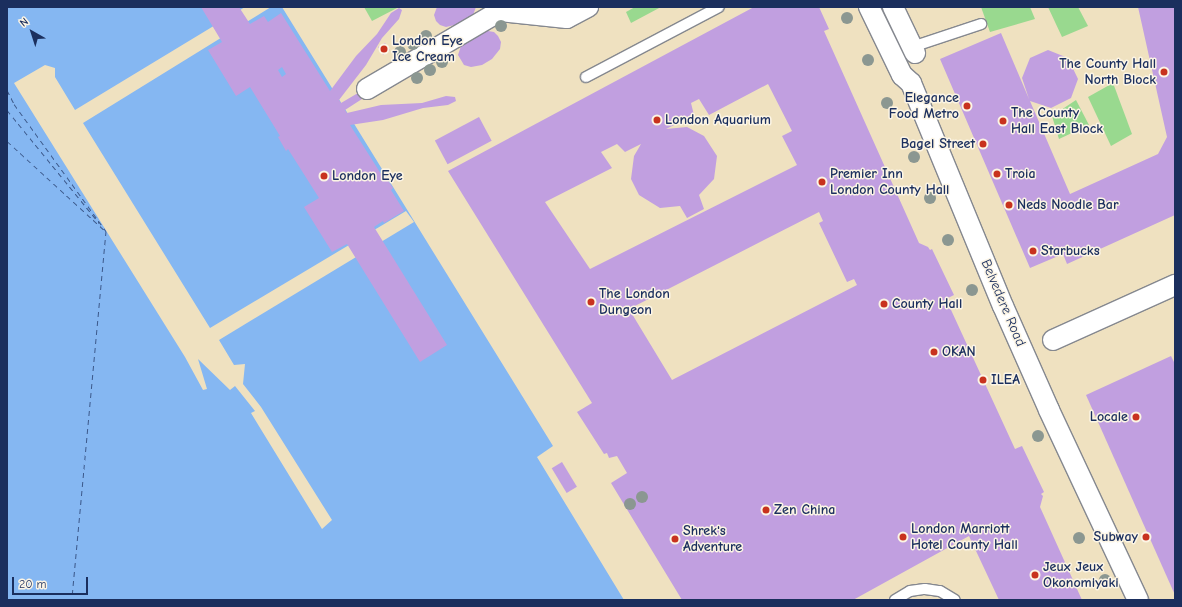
<!DOCTYPE html>
<html>
<head>
<meta charset="utf-8">
<style>
	body { margin:0 }
	#map { position:relative; width:1182px; height:607px; overflow:hidden; background:#efe1c0; font-family:"Comic Neue",sans-serif }
	div>[style] { position:absolute }
	[style*='--x'] { left:calc(var(--x)*1px); top:calc(var(--y)*1px); width:calc(var(--w)*1px); rotate:calc(var(--a)*1deg) }
	.green>* { inset:0; background:#99d98f }
	.water>* { inset:0; background:#85b7f2 }
	.pier>* { inset:0; background:#efe1c0 }
	.ferry>* { height:1px; margin-top:-0.5px; transform-origin:0; background:repeating-linear-gradient(90deg,#3b588a 0 5px,transparent 0 9px) }
	.building>* { inset:0; background:#c19fe0; transform-origin:0 0 }
	.roads { filter:drop-shadow(1px 0 #85888f) drop-shadow(-1px 0 #85888f) drop-shadow(0 1px #85888f) drop-shadow(0 -1px #85888f) }
	.lane>* { height:10px; margin:-5px; padding:0 5px; transform-origin:5px; border-radius:5px; background:#fff }
	.street>* { height:20px; margin:-10px; padding:0 10px; transform-origin:10px; border-radius:10px; background:#fff }
	.trees>* { width:12px; height:12px; margin:-6px; border-radius:50%; background:#8b9791 }
	.dots>* { width:11px; height:11px; translate:-50% -50%; box-sizing:border-box; border:2px solid #fcf5e5; border-radius:50% }
	span { translate:-50% -50%; white-space:nowrap; text-align:center; line-height:1.15; -webkit-text-stroke:3px #fcf5e5; paint-order:stroke }
	.poi-label { font-size:14px; color:#1b2f5e; font-weight:700 }
	.left { translate:0 -50%; text-align:left }
	.right { translate:-100% -50%; text-align:right }
	.street-label { font-size:14px; color:#1b2f5e }
	.frame { position:absolute; inset:0; border:8px solid #1b2f5e; pointer-events:none }
	.north { position:absolute; left:12px; top:12px; width:40px; height:40px; -webkit-text-stroke:3px #fcf5e5; paint-order:stroke; rotate:321deg; font-size:11px; font-weight:700; line-height:16px; text-align:center; color:#1b2f5e }
	.north::after { content:''; display:block; margin:auto; width:14px; height:18px; background:#1b2f5e; clip-path:polygon(50% 0,100% 100%,50% 72%,0 100%) }
	.scale { position:absolute; left:12px; top:577px; width:76px; height:18px; box-sizing:border-box; border:2px solid #1b2f5e; border-top:0; padding-left:5px; font-size:12px; line-height:14px; white-space:nowrap; color:#1b2f5e; -webkit-text-stroke:3px #fcf5e5; paint-order:stroke }
</style>
</head>
<body>
<div id="map">
	<div class="green">
		<i style="clip-path:polygon(364px 7px,399px 7px,372px 21px)"></i>
		<i style="clip-path:polygon(635px 7px,661px 7px,631px 23px,626px 12px)"></i>
		<i style="clip-path:polygon(981px 7px,1030px 7px,1035px 19px,990px 32px)"></i>
		<i style="clip-path:polygon(1048px 7px,1078px 7px,1088px 26px,1062px 37px)"></i>
		<i style="clip-path:polygon(1113px 83px,1132px 134px,1111px 146px,1088px 97px)"></i>
		<i style="clip-path:polygon(1076px 100px,1089px 125px,1059px 139px,1052px 116px)"></i>
	</div>
	<div class="water">
		<i style="clip-path:polygon(7px 7px,282px 7px,553px 446px,537px 457px,624px 600px,7px 600px)"></i>
	</div>
	<div class="pier">
		<i style="clip-path:polygon(245px 7px,271px 7px,83px 123px,210px 328px,406px 211px,414px 222px,219px 340px,234px 365px,245px 364px,243px 384px,261px 407px,332px 520px,322px 529px,251px 413px,255px 411px,235px 386px,230px 390px,198px 359px,207px 389px,203px 390px,185px 357px,14px 83px,45px 65px,55px 68px,55px 77px,75px 110px)"></i>
	</div>
	<div class="ferry">
		<i style="--x:7;--y:90;--w:16;--a:63"></i>
		<i style="--x:14;--y:104;--w:157;--a:54.1"></i>
		<i style="--x:106;--y:231;--w:371;--a:95.3"></i>
		<i style="--x:7;--y:110;--w:146;--a:50.8"></i>
		<i style="--x:7;--y:141;--w:132;--a:42.5"></i>
	</div>
	<div class="building">
		<i style="clip-path:polygon(evenodd,201px 7px,239px 7px,250px 24px,264px 16px,268px 22px,281px 13px,330px 91px,356px 56px,377px 34px,391px 13px,399px 8px,402px 10px,399px 19px,382px 38px,366px 65px,339px 100px,341px 103px,358px 93px,362px 99px,345px 110px,347px 113px,381px 105px,422px 103px,446px 96px,455px 97px,456px 101px,448px 105px,423px 108px,383px 120px,350px 125px,383px 177px,385px 176px,393px 188px,391px 190px,404px 211px,384px 223px,383px 221px,374px 227px,447px 345px,420px 362px,347px 244px,332px 252px,304px 207px,319px 198px,288px 149px,286px 151px,278px 137px,280px 136px,250px 87px,236px 96px,208px 50px,222px 42px,201px 7px,282px 67px,286px 74px,282px 77px,278px 70px,282px 67px,201px 7px,346px 172px,351px 179px,346px 181px,342px 174px,346px 172px)"></i>
		<i style="clip-path:polygon(437px 7px,476px 7px,473px 15px,463px 23px,446px 27px,440px 25px,436px 21px,434px 15px)"></i>
		<i style="clip-path:polygon(evenodd,754px 7px,819px 7px,829px 29px,824px 31px,919px 243px,928px 247px,930px 250px,932px 249px,954px 295px,946px 299px,1015px 449px,1022px 446px,1044px 492px,1041px 494px,1043px 496px,1040px 507px,1082px 600px,999px 600px,969px 536px,853px 600px,682px 600px,611px 483px,627px 473px,617px 456px,609px 458px,607px 453px,604px 454px,577px 412px,592px 403px,448px 171px,754px 7px,768px 84px,792px 131px,782px 136px,797px 165px,590px 269px,545px 202px,612px 168px,601px 152px,617px 144px,625px 152px,641px 144px,634px 156px,631px 179px,639px 195px,660px 208px,680px 206px,687px 218px,704px 209px,699px 195px,714px 179px,717px 156px,704px 136px,687px 127px,666px 129px,694px 115px,691px 103px,699px 99px,709px 115px,768px 84px,754px 7px,819px 212px,823px 221px,819px 223px,847px 282px,854px 279px,857px 285px,672px 380px,629px 309px,819px 212px)"></i>
		<i style="clip-path:polygon(1138px 7px,1175px 7px,1175px 215px,1067px 264px,1063px 254px,1030px 268px,940px 59px,1001px 33px,1029px 99px,1022px 78px,1030px 58px,1048px 50px,1068px 58px,1078px 79px,1071px 98px,1051px 108px,1030px 101px,1070px 194px,1158px 154px,1167px 137px)"></i>
		<i style="clip-path:polygon(482px 30px,494px 32px,498px 36px,501px 42px,500px 49px,492px 59px,482px 65px,471px 67px,464px 65px,458px 55px,462px 43px)"></i>
		<i style="clip-path:polygon(385px 43px,390px 50px,383px 55px,378px 47px)"></i>
		<i style="left:479px;top:117px;width:27px;height:50px;rotate:62deg"></i>
		<i style="clip-path:polygon(1171px 356px,1175px 364px,1175px 595px,1086px 395px)"></i>
		<i style="left:562px;top:462px;width:29px;height:12px;rotate:59deg"></i>
	</div>
	<div class="roads">
		<div class="lane">
			<i style="--x:912;--y:47;--w:73;--a:-18.4"></i>
			<i style="--x:586;--y:77;--w:150;--a:-27.8"></i>
			<i style="--x:895;--y:600;--w:17;--a:-31"></i>
			<i style="--x:910;--y:591;--w:15;--a:-8"></i>
			<i style="--x:925;--y:589;--w:15;--a:8"></i>
			<i style="--x:940;--y:591;--w:17;--a:31"></i>
		</div>
		<div class="street">
			<i style="--x:869;--y:7;--w:76;--a:64.1"></i>
			<i style="--x:902;--y:75;--w:12;--a:42"></i>
			<i style="--x:911;--y:83;--w:241;--a:67.6"></i>
			<i style="--x:1003;--y:306;--w:114;--a:66.1"></i>
			<i style="--x:1049;--y:410;--w:210;--a:64.9"></i>
			<i style="--x:893;--y:7;--w:51;--a:64.4"></i>
			<i style="--x:367;--y:89;--w:154;--a:-30.4"></i>
			<i style="--x:500;--y:11;--w:67;--a:6"></i>
			<i style="--x:567;--y:18;--w:24;--a:-28"></i>
			<i style="--x:1053;--y:340;--w:134;--a:-24.3"></i>
		</div>
	</div>
	<div class="trees">
		<i style="left:847px;top:18px"></i>
		<i style="left:501px;top:26px"></i>
		<i style="left:426px;top:36px"></i>
		<i style="left:413px;top:44px"></i>
		<i style="left:400px;top:52px"></i>
		<i style="left:868px;top:60px"></i>
		<i style="left:442px;top:62px"></i>
		<i style="left:430px;top:70px"></i>
		<i style="left:417px;top:78px"></i>
		<i style="left:887px;top:103px"></i>
		<i style="left:914px;top:157px"></i>
		<i style="left:930px;top:198px"></i>
		<i style="left:948px;top:240px"></i>
		<i style="left:972px;top:290px"></i>
		<i style="left:1038px;top:436px"></i>
		<i style="left:642px;top:497px"></i>
		<i style="left:630px;top:504px"></i>
		<i style="left:1079px;top:538px"></i>
		<i style="left:1105px;top:580px"></i>
	</div>
	<div class="dots">
		<i style="left:384px;top:49px;background:#c8321e"></i>
		<i style="left:1164px;top:72px;background:#c8321e"></i>
		<i style="left:967px;top:106px;background:#c8321e"></i>
		<i style="left:657px;top:120px;background:#c8321e"></i>
		<i style="left:1003px;top:121px;background:#c8321e"></i>
		<i style="left:983px;top:144px;background:#c8321e"></i>
		<i style="left:997px;top:174px;background:#c8321e"></i>
		<i style="left:324px;top:176px;background:#c8321e"></i>
		<i style="left:822px;top:182px;background:#c8321e"></i>
		<i style="left:1009px;top:205px;background:#c8321e"></i>
		<i style="left:1033px;top:251px;background:#c8321e"></i>
		<i style="left:591px;top:302px;background:#c8321e"></i>
		<i style="left:884px;top:304px;background:#c8321e"></i>
		<i style="left:934px;top:352px;background:#c8321e"></i>
		<i style="left:983px;top:380px;background:#c8321e"></i>
		<i style="left:1136px;top:417px;background:#c8321e"></i>
		<i style="left:766px;top:510px;background:#c8321e"></i>
		<i style="left:903px;top:537px;background:#c8321e"></i>
		<i style="left:1146px;top:537px;background:#c8321e"></i>
		<i style="left:675px;top:539px;background:#c8321e"></i>
		<i style="left:1035px;top:575px;background:#c8321e"></i>
	</div>
	<div class="poi-label">
		<span class="left" style="left:392px;top:49px">London Eye<br>Ice Cream</span>
		<span class="right" style="left:1156px;top:72px">The County Hall<br>North Block</span>
		<span class="right" style="left:959px;top:106px">Elegance<br>Food Metro</span>
		<span class="left" style="left:1011px;top:121px">The County<br>Hall East Block</span>
		<span class="left" style="left:665px;top:120px">London Aquarium</span>
		<span class="right" style="left:975px;top:144px">Bagel Street</span>
		<span class="left" style="left:830px;top:182px">Premier Inn<br>London County Hall</span>
		<span class="left" style="left:1005px;top:174px">Troia</span>
		<span class="left" style="left:332px;top:176px">London Eye</span>
		<span class="left" style="left:1017px;top:205px">Neds Noodle Bar</span>
		<span class="left" style="left:1041px;top:251px">Starbucks</span>
		<span class="left" style="left:599px;top:302px">The London<br>Dungeon</span>
		<span class="left" style="left:892px;top:304px">County Hall</span>
		<span class="left" style="left:942px;top:352px">OKAN</span>
		<span class="left" style="left:991px;top:380px">ILEA</span>
		<span class="right" style="left:1128px;top:417px">Locale</span>
		<span class="left" style="left:774px;top:510px">Zen China</span>
		<span class="left" style="left:911px;top:537px">London Marriott<br>Hotel County Hall</span>
		<span class="left" style="left:683px;top:539px">Shrek's<br>Adventure</span>
		<span class="right" style="left:1138px;top:537px">Subway</span>
		<span class="left" style="left:1043px;top:575px">Jeux Jeux<br>Okonomiyaki</span>
	</div>
	<div class="street-label">
		<span style="left:1003px;top:303px;rotate:67deg">Belvedere Road</span>
	</div>
	<div class="frame"></div>
	<div class="north">N</div>
	<div class="scale">20 m</div>
</div>
</body>
</html>
